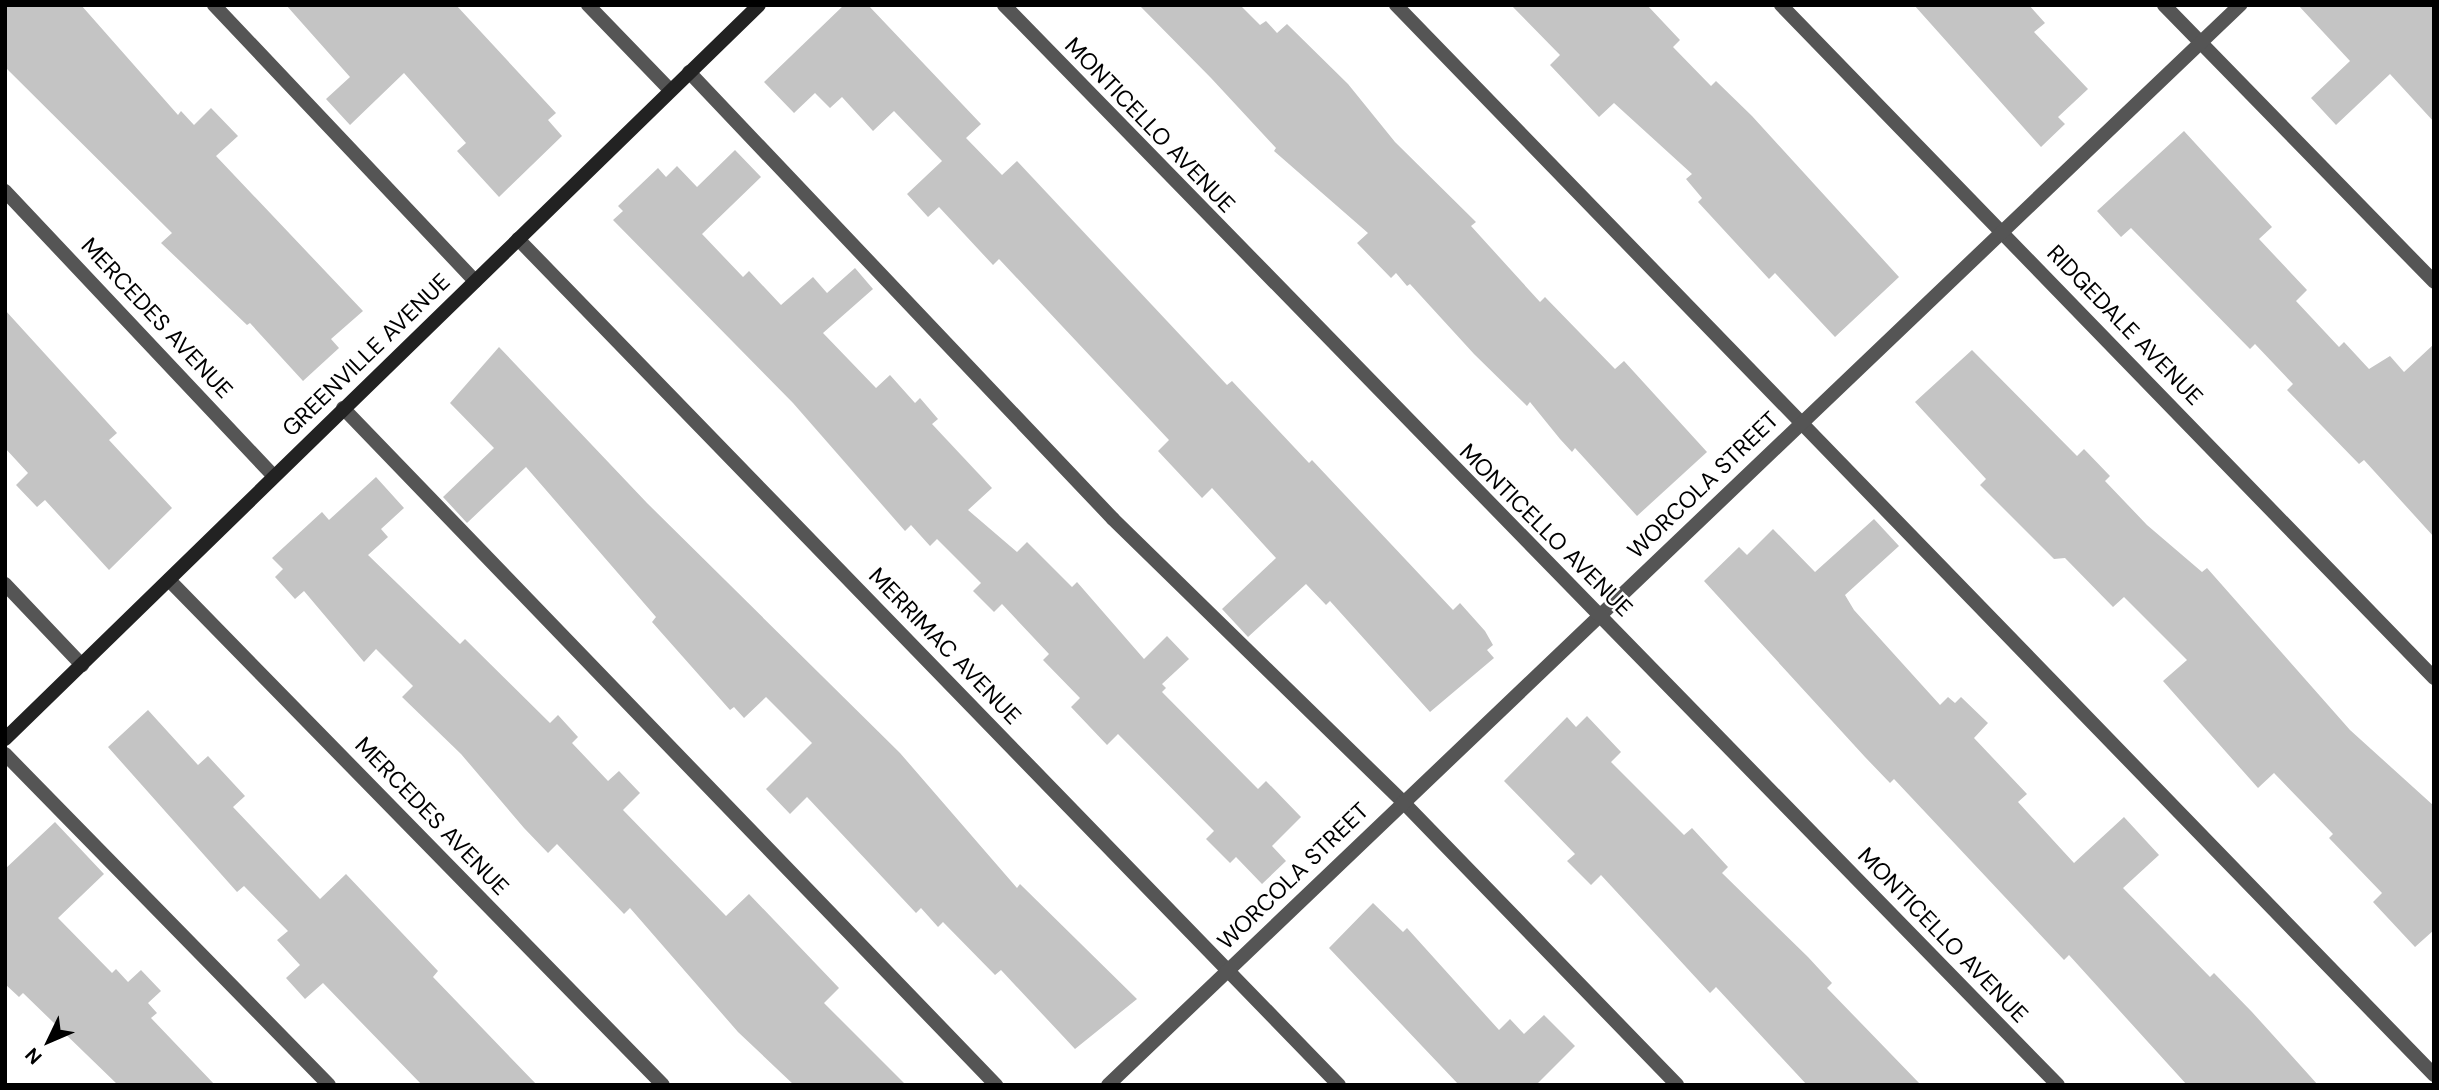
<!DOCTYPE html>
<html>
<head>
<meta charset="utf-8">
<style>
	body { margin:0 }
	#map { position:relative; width:2439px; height:1090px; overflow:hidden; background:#fff; font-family:"DM Sans",sans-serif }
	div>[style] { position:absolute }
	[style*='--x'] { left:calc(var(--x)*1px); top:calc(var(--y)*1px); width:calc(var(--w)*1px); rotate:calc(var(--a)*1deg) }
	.building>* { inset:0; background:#c4c4c4 }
	.service>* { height:14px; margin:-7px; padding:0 7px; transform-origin:7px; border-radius:7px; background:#555 }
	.minor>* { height:14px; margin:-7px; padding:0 7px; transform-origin:7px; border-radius:7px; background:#555 }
	.tertiary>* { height:14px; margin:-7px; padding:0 7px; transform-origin:7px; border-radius:7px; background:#555 }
	.secondary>* { height:14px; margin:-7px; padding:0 7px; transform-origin:7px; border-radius:7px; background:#222 }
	span { translate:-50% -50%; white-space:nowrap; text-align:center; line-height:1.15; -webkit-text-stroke:5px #fff; paint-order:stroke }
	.street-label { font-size:23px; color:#000 }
	.frame { position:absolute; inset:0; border:7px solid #000; pointer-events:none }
	.north { position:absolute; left:14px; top:1006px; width:70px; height:70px; -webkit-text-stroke:5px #fff; paint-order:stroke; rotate:226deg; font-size:19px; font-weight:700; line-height:28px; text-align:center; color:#000 }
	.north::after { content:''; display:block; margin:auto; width:24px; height:32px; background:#000; clip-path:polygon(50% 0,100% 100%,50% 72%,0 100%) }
</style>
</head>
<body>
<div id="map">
	<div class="building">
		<i style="clip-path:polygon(5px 5px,81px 5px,178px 115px,181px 111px,194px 125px,211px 108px,238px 136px,216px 156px,363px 311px,331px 339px,339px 348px,303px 381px,250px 323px,247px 325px,161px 243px,172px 233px,5px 67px)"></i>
		<i style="clip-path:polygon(286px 5px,456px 5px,556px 113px,548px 120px,562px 136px,499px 197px,457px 151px,466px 143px,404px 73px,350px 125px,326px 99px,350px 77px)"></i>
		<i style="clip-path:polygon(844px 5px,868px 5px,981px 124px,966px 138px,1002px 175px,1017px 161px,1227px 385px,1232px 381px,1309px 463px,1312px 460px,1453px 610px,1460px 603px,1485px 631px,1493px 645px,1487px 650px,1494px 658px,1430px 712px,1330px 601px,1326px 605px,1306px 584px,1248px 637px,1222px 609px,1276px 558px,1212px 488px,1202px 498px,1158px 451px,1169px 440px,999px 259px,993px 265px,939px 207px,928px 217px,907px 194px,942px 161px,894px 111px,873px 131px,842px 97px,830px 108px,815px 93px,794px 113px,764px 82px)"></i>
		<i style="clip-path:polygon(1139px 5px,1240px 5px,1260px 25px,1266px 21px,1277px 33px,1287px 24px,1348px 84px,1395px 142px,1476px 222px,1471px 226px,1540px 302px,1545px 297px,1615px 369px,1624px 361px,1707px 452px,1637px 516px,1575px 448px,1572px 452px,1560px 439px,1530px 402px,1527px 406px,1474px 354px,1410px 284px,1407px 286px,1396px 273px,1391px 278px,1357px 243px,1368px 233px,1274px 151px,1276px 148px,1211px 78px)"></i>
		<i style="clip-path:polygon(1511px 5px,1647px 5px,1680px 40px,1673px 47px,1711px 86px,1716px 81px,1752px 116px,1899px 277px,1835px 337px,1775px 273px,1769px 279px,1698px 202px,1702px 198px,1686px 179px,1692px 174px,1614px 103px,1599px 117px,1550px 65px,1560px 55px)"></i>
		<i style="clip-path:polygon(1914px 5px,2029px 5px,2045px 23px,2034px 32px,2088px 89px,2058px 117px,2065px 124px,2041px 147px)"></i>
		<i style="clip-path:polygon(2298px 5px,2434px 5px,2434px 122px,2390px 74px,2336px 125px,2311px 98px,2350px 61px)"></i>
		<i style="clip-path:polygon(2184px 131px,2272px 227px,2259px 239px,2307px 290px,2296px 301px,2339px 347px,2344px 342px,2369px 369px,2390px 356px,2404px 372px,2434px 344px,2434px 537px,2364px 460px,2359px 464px,2287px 390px,2293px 384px,2255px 344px,2250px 349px,2131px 228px,2121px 237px,2097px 211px)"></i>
		<i style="clip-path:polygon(735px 150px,761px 177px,702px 234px,743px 277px,749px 271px,781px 305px,813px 277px,827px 293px,855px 268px,873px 289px,823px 333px,876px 388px,890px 375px,915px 403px,920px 398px,938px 419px,932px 424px,992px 488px,968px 510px,1017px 552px,1027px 542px,1072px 587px,1077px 582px,1144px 659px,1167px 636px,1189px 659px,1162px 684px,1166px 688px,1162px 692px,1258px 789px,1266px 781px,1301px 817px,1272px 846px,1286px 861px,1262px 884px,1236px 857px,1230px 863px,1206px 839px,1214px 831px,1118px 734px,1107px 745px,1071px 707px,1080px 698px,1043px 660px,1049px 654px,1002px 604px,994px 612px,973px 591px,981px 583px,937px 539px,930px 546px,911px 525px,905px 531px,793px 403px,613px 220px,623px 211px,618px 206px,658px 168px,666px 177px,677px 166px,697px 187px)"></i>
		<i style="clip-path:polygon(5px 310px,117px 433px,109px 440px,172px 508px,109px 570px,45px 500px,37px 507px,16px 485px,28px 473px,5px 448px)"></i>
		<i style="clip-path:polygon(499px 347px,647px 503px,900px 753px,1017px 888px,1020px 884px,1137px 999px,1075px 1049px,1001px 970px,995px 975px,943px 922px,938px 927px,921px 908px,916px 913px,807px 797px,790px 814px,766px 789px,812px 743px,766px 697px,744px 718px,734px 707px,730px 710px,652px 622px,656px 617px,526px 467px,467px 523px,443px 497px,494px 448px,450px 403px)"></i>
		<i style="clip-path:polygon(1972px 350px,2077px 456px,2084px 449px,2110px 476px,2105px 481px,2147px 525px,2202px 572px,2207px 568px,2350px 730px,2434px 806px,2434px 930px,2415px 947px,2373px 902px,2382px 893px,2329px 838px,2333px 834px,2274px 773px,2258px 788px,2163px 681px,2187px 660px,2124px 597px,2113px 607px,2065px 558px,2054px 559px,1980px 485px,1986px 479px,1915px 402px)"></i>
		<i style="clip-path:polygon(376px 477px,404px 508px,381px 529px,388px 537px,368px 555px,460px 644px,465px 639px,550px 723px,558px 715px,578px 737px,572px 743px,608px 781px,619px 771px,640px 793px,623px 810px,726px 916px,749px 894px,839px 988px,824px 1003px,906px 1085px,794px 1085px,738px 1032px,630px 908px,624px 914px,557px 844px,548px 853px,524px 828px,461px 754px,402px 697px,413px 686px,376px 649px,364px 662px,304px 591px,295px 599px,275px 577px,283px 569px,272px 558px,322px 512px,329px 520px)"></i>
		<i style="clip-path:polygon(1874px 519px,1899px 546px,1845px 595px,1854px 610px,1940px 705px,1948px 697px,1955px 703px,1961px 697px,1988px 723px,1974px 738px,2027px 794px,2018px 802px,2074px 863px,2124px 817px,2159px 855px,2123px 888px,2210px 977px,2214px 973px,2252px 1012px,2318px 1085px,2187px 1085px,2069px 955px,2064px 960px,1894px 779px,1890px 783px,1865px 757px,1704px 581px,1739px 547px,1747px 555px,1773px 529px,1815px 572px)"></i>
		<i style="clip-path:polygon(148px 710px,198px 765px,208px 756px,245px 796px,233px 807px,320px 899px,346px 874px,438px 971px,433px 977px,537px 1085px,422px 1085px,323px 983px,305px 999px,286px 978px,300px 965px,277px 940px,288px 931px,244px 886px,237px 892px,108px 747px)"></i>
		<i style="clip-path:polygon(1587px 716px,1621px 752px,1611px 762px,1684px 835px,1692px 828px,1728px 867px,1722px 873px,1808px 957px,1832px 983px,1827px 988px,1921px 1085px,1807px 1085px,1716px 987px,1710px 993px,1601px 875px,1591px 885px,1567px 861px,1575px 854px,1504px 781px,1567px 717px,1576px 727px)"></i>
		<i style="clip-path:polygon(55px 822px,104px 874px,58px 918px,112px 973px,116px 969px,128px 982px,141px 970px,161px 991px,148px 1003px,157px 1013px,151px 1018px,215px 1085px,118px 1085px,23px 993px,19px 997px,5px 984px,5px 869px)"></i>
		<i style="clip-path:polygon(1373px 903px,1403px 932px,1407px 928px,1499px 1030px,1510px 1019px,1524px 1034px,1544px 1015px,1575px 1046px,1536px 1085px,1459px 1085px,1329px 948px)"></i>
	</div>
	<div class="service">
		<i style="--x:214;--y:5;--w:380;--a:46.6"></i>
		<i style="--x:1396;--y:5;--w:1491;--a:45.87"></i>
		<i style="--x:2164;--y:5;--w:387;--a:45.7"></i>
		<i style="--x:689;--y:72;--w:616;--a:46.51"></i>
		<i style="--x:1113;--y:519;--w:405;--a:44.3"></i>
		<i style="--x:1403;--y:802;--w:394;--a:45.9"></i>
		<i style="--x:343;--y:408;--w:941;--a:46.03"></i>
		<i style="--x:5;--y:584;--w:112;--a:46.5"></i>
		<i style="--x:5;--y:754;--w:463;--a:45.6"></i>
	</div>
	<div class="minor">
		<i style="--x:588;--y:5;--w:118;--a:46"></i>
		<i style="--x:1781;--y:5;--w:938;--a:45.86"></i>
		<i style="--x:5;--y:191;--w:392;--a:46.7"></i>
		<i style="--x:518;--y:239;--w:1179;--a:45.86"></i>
		<i style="--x:169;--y:580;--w:706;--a:45.63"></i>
		<i style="--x:1108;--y:1085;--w:1565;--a:-43.65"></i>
	</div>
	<div class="tertiary">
		<i style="--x:1004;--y:5;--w:1509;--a:45.7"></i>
	</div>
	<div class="secondary">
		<i style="--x:5;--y:739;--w:1052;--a:-44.23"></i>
	</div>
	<div class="street-label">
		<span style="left:1150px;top:125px;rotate:46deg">MONTICELLO AVENUE</span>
		<span style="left:157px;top:318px;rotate:47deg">MERCEDES AVENUE</span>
		<span style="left:2125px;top:325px;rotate:46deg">RIDGEDALE AVENUE</span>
		<span style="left:366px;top:355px;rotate:-44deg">GREENVILLE AVENUE</span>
		<span style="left:1703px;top:485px;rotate:-44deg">WORCOLA STREET</span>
		<span style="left:1546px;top:530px;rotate:45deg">MONTICELLO AVENUE</span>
		<span style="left:945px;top:646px;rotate:46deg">MERRIMAC AVENUE</span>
		<span style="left:432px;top:816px;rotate:46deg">MERCEDES AVENUE</span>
		<span style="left:1293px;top:876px;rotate:-44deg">WORCOLA STREET</span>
		<span style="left:1943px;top:935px;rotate:46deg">MONTICELLO AVENUE</span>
	</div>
	<div class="frame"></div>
	<div class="north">N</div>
</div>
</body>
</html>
